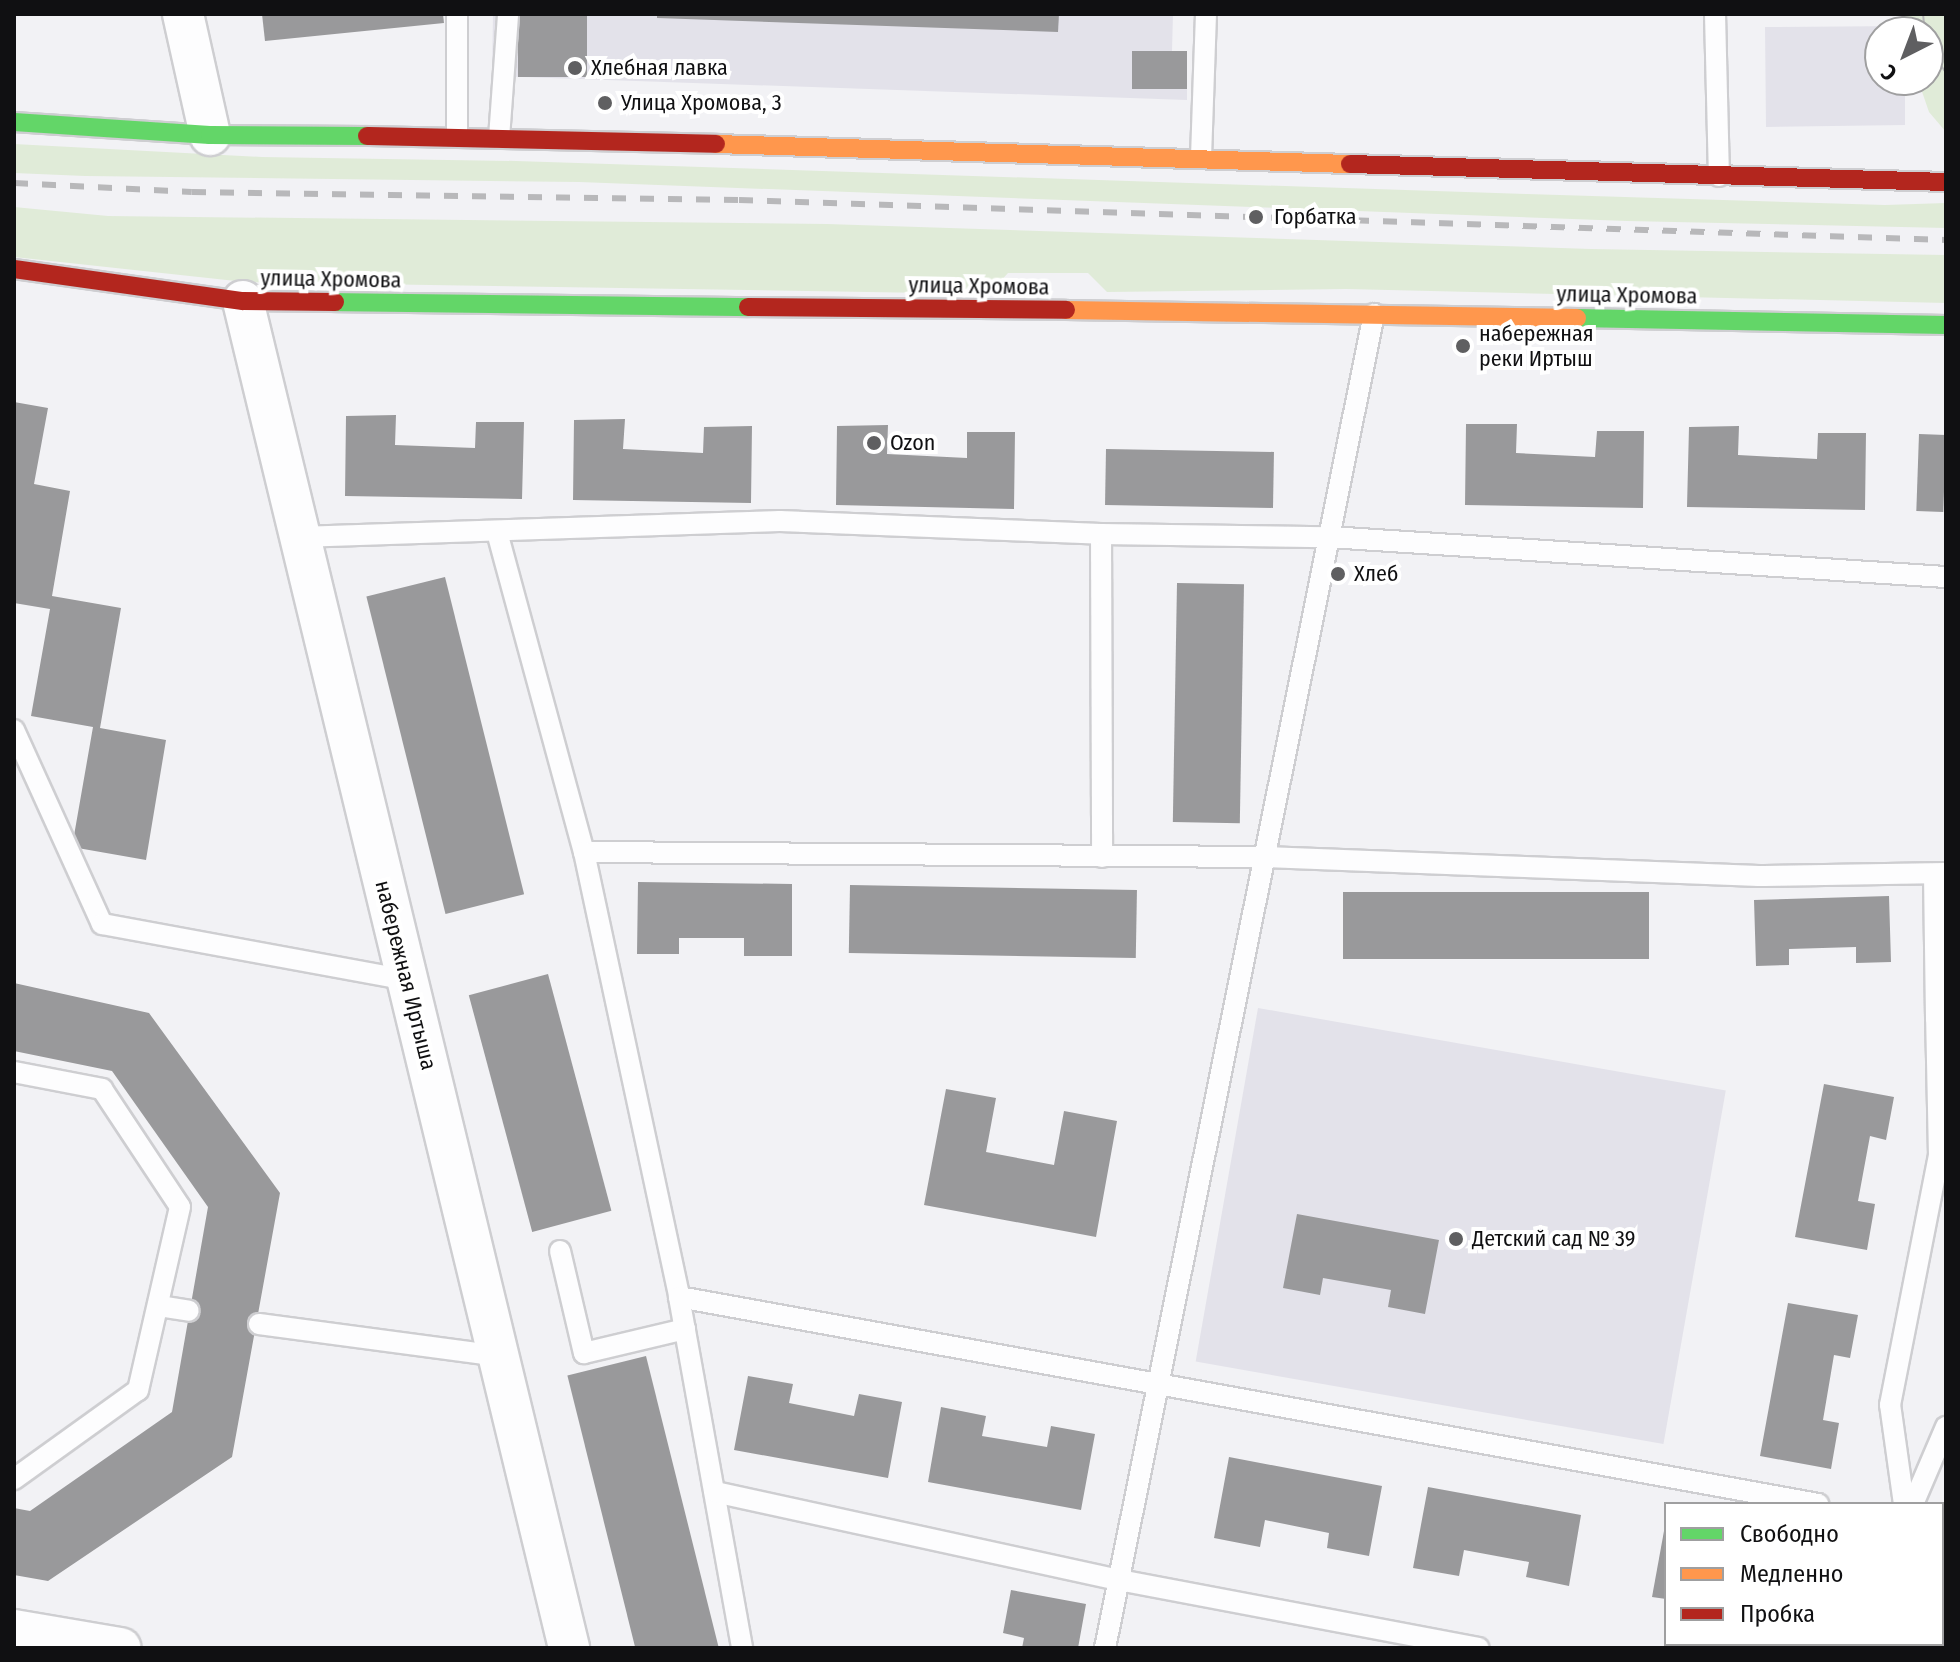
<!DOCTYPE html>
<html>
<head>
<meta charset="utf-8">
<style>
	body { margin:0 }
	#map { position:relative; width:1960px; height:1662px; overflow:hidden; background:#f2f2f5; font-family:"Fira Sans Condensed",sans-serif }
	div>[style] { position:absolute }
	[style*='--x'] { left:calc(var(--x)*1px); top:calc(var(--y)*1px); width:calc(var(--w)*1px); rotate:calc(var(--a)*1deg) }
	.built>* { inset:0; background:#e3e2ea; transform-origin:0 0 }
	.green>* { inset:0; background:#e0ebd8 }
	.building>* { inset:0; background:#99999b; transform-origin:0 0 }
	.roads { filter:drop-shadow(2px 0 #ceced1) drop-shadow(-2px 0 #ceced1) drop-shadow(0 2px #ceced1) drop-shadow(0 -2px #ceced1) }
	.lane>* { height:20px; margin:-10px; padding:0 10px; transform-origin:10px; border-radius:10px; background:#fdfdfe }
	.street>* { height:40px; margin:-20px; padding:0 20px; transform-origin:20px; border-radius:20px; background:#fdfdfe }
	.fast>* { height:18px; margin:-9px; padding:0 9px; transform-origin:9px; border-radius:9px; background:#63d668 }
	.slow>* { height:18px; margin:-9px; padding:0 9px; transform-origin:9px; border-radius:9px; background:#ff974d }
	.jam>* { height:18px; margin:-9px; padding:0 9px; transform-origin:9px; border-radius:9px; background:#b3261e }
	.tram>* { height:2px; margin:-1px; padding:0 1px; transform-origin:1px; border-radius:1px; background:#b8b8ba }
	.rail>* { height:6px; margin-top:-3px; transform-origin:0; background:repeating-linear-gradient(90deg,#b8b8ba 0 14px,transparent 0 28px) }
	.dots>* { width:22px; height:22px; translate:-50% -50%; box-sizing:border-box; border:4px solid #fff; border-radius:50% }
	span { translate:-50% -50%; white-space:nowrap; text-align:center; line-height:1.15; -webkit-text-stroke:8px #fff; paint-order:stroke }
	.poi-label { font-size:22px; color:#101012 }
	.left { translate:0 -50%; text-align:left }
	.street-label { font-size:22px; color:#101012 }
	.frame { position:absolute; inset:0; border:16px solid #101012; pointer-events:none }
	.legend { position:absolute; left:1664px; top:1502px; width:280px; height:144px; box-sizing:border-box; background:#fff; border:2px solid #9f9fa0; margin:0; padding:10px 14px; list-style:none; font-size:24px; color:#101012 }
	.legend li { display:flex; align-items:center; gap:16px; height:40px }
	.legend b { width:40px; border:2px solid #9f9fa0 }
	.north { position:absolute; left:1864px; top:16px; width:80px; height:80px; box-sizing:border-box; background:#fff; border:2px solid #9f9fa0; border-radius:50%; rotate:222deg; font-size:22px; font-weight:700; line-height:32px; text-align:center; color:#101012 }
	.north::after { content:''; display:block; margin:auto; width:28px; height:36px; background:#5f5f61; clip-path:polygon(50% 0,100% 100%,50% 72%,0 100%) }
</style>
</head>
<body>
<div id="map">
	<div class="built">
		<i style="clip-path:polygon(493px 14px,1173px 14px,1172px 51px,1187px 51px,1187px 100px,492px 76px)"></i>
		<i style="clip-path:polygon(1904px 26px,1904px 32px,1880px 32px,1880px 80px,1905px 80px,1905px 125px,1766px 127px,1765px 27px)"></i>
		<i style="left:1258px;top:1008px;width:475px;height:359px;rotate:10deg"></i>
	</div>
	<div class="green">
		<i style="clip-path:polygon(1903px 14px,1946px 14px,1946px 132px,1929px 112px,1918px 80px,1928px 80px,1928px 32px,1906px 32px)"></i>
		<i style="clip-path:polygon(14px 144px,262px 157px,516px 161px,1527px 194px,1885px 205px,1946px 203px,1946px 228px,1627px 221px,579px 182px,85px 176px,14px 173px)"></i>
		<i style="clip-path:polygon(14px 207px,108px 216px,827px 224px,1591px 249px,1946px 255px,1946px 303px,1346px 289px,1107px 292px,1088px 273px,1008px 273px,989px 294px,245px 282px,14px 257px)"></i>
	</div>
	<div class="building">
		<i style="clip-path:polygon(262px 14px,443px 14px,444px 23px,265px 41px)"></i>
		<i style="left:518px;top:14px;width:69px;height:63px"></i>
		<i style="clip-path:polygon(657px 14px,1059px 14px,1058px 32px,657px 18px)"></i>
		<i style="left:1132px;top:51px;width:55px;height:38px"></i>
		<i style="clip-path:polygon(14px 402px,48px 408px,34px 484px,70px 491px,52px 596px,121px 608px,100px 728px,166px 740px,146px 860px,72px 847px,93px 727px,31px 716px,50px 609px,14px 603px)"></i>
		<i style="clip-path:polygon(396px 415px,395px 445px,475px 448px,476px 422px,524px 422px,522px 499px,345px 496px,346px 416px)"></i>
		<i style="clip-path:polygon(625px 419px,623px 449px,703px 453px,704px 427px,752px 426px,751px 503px,573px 500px,574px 420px)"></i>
		<i style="clip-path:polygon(1466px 424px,1517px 424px,1516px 453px,1595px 457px,1597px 431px,1644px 431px,1643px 508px,1465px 505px)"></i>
		<i style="clip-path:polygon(888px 425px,887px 454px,967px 458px,967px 432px,1015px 432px,1014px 509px,836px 505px,837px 426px)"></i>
		<i style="clip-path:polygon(1739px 426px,1738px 455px,1817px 459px,1818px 433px,1866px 433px,1865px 510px,1687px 507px,1689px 427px)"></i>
		<i style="left:1919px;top:434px;width:27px;height:77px;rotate:2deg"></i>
		<i style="left:1106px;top:449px;width:168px;height:56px;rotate:1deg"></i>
		<i style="left:445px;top:577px;width:327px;height:81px;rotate:76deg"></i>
		<i style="left:1177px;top:583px;width:67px;height:239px;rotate:1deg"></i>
		<i style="clip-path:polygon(638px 882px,792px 884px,792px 956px,744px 956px,744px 938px,679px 938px,679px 954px,637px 954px)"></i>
		<i style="left:850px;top:885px;width:287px;height:68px;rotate:1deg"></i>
		<i style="left:1343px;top:892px;width:306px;height:67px"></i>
		<i style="clip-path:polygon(1889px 896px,1891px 962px,1856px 963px,1856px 947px,1789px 949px,1789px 965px,1756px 966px,1754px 900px)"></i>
		<i style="left:548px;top:974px;width:245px;height:82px;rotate:75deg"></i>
		<i style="clip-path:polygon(14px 983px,149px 1013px,280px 1193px,232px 1457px,48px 1581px,14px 1575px,14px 1508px,30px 1511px,172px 1412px,208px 1207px,112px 1071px,14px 1051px)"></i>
		<i style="clip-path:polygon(1824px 1084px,1894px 1097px,1886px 1140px,1870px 1136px,1858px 1201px,1875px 1204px,1867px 1250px,1795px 1237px)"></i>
		<i style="clip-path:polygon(946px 1089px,996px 1098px,986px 1152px,1054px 1165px,1064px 1111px,1117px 1121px,1096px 1237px,924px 1205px)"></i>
		<i style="clip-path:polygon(1297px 1214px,1439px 1240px,1425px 1314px,1388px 1307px,1391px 1290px,1323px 1278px,1320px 1295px,1283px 1288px)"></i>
		<i style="clip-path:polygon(1788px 1303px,1858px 1315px,1850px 1358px,1834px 1355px,1823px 1420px,1839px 1423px,1831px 1469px,1760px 1456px)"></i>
		<i style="left:646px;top:1356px;width:301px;height:81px;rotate:76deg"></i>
		<i style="clip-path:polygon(748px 1376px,793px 1384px,789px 1403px,854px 1416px,859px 1394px,902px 1402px,888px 1478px,734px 1450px)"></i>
		<i style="clip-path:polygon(941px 1407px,986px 1416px,982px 1436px,1047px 1447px,1051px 1426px,1095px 1434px,1081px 1510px,928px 1482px)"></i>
		<i style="clip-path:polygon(1229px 1457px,1382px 1486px,1369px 1556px,1327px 1548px,1329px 1533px,1265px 1520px,1260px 1547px,1214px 1538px)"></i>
		<i style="clip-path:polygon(1428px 1487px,1581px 1515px,1569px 1586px,1526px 1577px,1529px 1562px,1464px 1550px,1459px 1576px,1413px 1568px)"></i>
		<i style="clip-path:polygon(1664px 1531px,1666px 1531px,1666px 1599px,1652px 1597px)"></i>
		<i style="clip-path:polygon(1011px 1590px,1086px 1604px,1078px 1648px,1022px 1648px,1024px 1638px,1003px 1633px)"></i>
	</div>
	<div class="roads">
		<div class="lane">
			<i style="--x:1715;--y:14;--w:162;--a:88.6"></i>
			<i style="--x:457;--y:136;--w:122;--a:-90"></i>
			<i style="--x:499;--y:138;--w:124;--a:-85.8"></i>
			<i style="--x:1201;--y:157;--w:143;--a:-88"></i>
			<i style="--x:497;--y:532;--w:332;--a:74.8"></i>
			<i style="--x:584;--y:852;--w:681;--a:0.42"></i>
			<i style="--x:1265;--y:857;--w:494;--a:2.2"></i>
			<i style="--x:1759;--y:876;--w:187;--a:-0.9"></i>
			<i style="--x:1101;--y:534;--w:323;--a:89.8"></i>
			<i style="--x:299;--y:537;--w:481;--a:-1.9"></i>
			<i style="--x:780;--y:521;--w:321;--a:2.3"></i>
			<i style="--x:1101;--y:534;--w:228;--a:0.8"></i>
			<i style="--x:1329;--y:537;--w:618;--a:3.71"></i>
			<i style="--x:14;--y:730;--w:213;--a:65.6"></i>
			<i style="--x:102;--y:924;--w:310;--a:10.4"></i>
			<i style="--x:584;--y:852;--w:455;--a:77.9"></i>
			<i style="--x:679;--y:1297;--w:357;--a:79.8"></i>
			<i style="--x:1934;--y:874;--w:144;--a:89.2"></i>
			<i style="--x:1936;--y:1018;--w:10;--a:0"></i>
			<i style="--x:14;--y:1072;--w:90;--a:10.9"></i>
			<i style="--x:102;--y:1089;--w:141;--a:56.5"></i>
			<i style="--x:180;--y:1207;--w:188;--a:102.9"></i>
			<i style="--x:138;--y:1390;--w:153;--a:144.3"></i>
			<i style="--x:560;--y:1251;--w:105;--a:76.8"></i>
			<i style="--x:584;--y:1353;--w:104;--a:-13.4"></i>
			<i style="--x:679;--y:1297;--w:1158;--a:10.3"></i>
			<i style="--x:159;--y:1306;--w:30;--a:9"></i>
			<i style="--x:259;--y:1324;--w:241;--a:7.6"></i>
			<i style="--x:715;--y:1492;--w:413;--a:12.3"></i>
			<i style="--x:1119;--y:1580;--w:366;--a:10.7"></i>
			<i style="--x:1904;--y:1504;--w:100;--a:-98"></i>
			<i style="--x:1890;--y:1405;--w:254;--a:-78.9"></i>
			<i style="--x:1939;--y:1156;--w:138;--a:-91.2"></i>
			<i style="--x:1913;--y:1504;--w:84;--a:-66.8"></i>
			<i style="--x:1105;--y:1648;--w:1361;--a:-78.6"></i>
			<i style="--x:1880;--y:1648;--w:4;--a:-90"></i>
		</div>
		<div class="street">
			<i style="--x:183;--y:14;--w:124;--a:77.4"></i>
			<i style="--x:243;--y:301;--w:1386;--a:76.39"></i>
			<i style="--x:14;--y:1630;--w:108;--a:9.6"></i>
		</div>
		<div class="fast">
			<i style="--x:14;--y:122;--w:196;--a:3.8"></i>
			<i style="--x:210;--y:135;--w:157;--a:0.4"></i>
			<i style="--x:335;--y:302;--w:413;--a:0.7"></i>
			<i style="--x:1577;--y:318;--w:369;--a:1.1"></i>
		</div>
		<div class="slow">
			<i style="--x:716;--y:144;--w:634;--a:1.81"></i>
			<i style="--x:1066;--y:310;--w:511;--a:0.9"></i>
		</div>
		<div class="jam">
			<i style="--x:367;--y:136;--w:349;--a:1.3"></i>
			<i style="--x:1350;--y:164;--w:596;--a:1.73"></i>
			<i style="--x:14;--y:269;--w:231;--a:8"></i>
			<i style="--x:243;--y:301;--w:92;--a:0.6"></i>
			<i style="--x:748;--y:307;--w:318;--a:0.5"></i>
		</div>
	</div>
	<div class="tram">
		<i style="--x:1923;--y:14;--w:18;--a:84"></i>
		<i style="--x:1928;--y:47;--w:32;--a:55"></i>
	</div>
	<div class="rail">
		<i style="--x:14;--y:183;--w:178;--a:2.9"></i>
		<i style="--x:192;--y:192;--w:547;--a:0.84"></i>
		<i style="--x:739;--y:200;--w:1208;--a:1.9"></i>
	</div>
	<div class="dots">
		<i style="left:575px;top:68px;background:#5f5f61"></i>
		<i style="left:605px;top:103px;background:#5f5f61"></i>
		<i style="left:1256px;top:217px;background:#5f5f61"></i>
		<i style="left:1463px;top:346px;background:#5f5f61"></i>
		<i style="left:874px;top:443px;background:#5f5f61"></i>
		<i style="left:1338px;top:574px;background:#5f5f61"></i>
		<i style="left:1456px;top:1239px;background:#5f5f61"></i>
	</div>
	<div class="poi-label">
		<span class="left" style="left:591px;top:68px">Хлебная лавка</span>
		<span class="left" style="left:621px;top:103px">Улица Хромова, 3</span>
		<span class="left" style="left:1274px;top:217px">Горбатка</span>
		<span class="left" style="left:1479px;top:346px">набережная<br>реки Иртыш</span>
		<span class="left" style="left:890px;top:443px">Ozon</span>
		<span class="left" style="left:1354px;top:574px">Хлеб</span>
		<span class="left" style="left:1472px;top:1239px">Детский сад № 39</span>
	</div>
	<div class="street-label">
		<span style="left:331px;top:279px;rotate:1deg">улица Хромова</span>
		<span style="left:979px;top:286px;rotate:1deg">улица Хромова</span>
		<span style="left:1627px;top:295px;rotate:1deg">улица Хромова</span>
		<span style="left:406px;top:975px;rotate:76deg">набережная Иртыша</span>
	</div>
	<div class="frame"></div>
	<ul class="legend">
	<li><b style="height:10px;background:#63d668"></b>Свободно</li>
	<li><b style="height:10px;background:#ff974d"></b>Медленно</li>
	<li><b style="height:10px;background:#b3261e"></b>Пробка</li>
	</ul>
	<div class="north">С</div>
</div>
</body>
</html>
